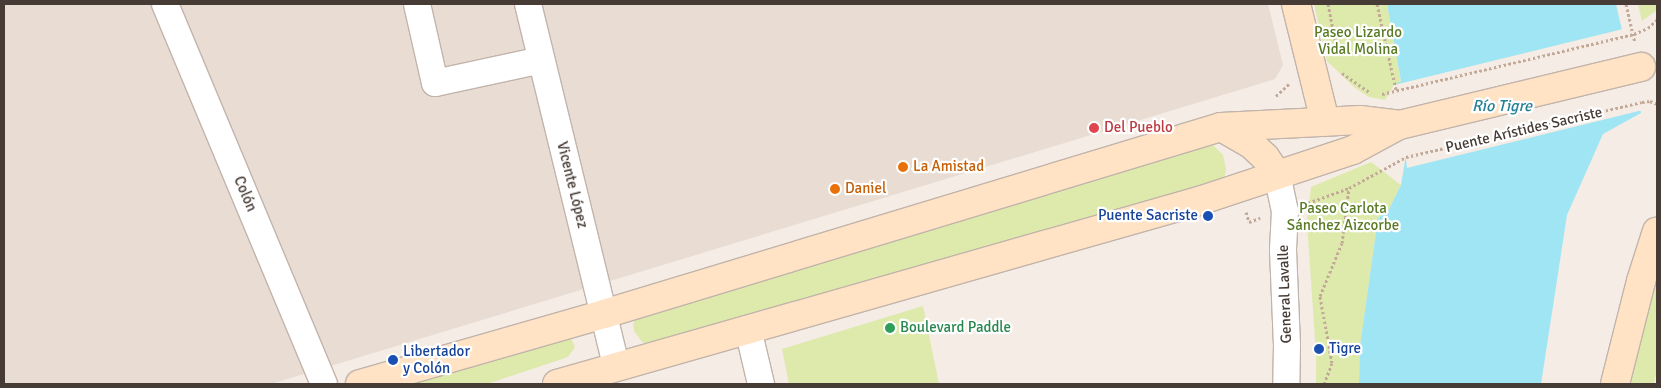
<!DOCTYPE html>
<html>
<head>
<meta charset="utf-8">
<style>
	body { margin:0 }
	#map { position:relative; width:1661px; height:388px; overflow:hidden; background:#f4ece5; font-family:Signika,sans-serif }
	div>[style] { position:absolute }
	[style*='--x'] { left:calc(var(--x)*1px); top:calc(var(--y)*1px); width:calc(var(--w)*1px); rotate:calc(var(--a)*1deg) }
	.residential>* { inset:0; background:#e8dcd3 }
	.green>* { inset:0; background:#ddeaac }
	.water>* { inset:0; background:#9fe5f3 }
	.pier>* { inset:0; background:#f4ece5 }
	.path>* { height:3px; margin-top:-1.5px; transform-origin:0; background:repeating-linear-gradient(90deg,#c2a998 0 2.5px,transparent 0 5px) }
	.roads { filter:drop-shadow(1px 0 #c2b4ab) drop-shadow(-1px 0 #c2b4ab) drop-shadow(0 1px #c2b4ab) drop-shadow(0 -1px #c2b4ab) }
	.street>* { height:26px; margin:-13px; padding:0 13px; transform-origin:13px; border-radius:13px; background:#fff }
	.secondary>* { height:28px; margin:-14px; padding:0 14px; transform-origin:14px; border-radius:14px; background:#ffe3c4 }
	.dots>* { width:14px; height:14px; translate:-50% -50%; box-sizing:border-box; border:2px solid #fff; border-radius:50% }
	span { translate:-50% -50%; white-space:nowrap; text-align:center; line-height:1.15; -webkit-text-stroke:4.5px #fff; paint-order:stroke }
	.park-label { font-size:15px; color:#5a7b25 }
	.health-label { font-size:15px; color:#be3a42 }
	.left { translate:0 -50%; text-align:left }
	.street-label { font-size:15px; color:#463b35 }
	.food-label { font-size:15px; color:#c56008 }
	.transit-label { font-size:15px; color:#164399 }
	.right { translate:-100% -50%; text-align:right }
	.leisure-label { font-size:15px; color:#27864d }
	.water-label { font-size:16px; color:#248196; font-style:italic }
	.frame { position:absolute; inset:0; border:5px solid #463b35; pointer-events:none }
</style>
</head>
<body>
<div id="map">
	<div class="residential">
		<i style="clip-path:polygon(4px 4px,1268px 4px,1283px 65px,1275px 79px,271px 384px,4px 384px)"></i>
	</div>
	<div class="green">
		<i style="clip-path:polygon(1314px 4px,1387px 4px,1401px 82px,1394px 85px,1385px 100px,1369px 97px,1354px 87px,1327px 61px)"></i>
		<i style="clip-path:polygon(1638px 4px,1657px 4px,1657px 10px,1642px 21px)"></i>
		<i style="clip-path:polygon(1211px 143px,1223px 155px,1226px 169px,1225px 175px,1220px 182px,649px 345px,642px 342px,634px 331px,633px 324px,639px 314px)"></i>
		<i style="clip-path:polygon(1371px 162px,1401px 185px,1388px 211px,1378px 218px,1360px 346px,1359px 384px,1316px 384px,1316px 355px,1307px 222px,1311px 187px)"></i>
		<i style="clip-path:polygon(1657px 275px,1657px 368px,1654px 384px,1628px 384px)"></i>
		<i style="clip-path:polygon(923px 306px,939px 384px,789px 384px,782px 349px)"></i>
		<i style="clip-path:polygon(562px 329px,572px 340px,575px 347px,568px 357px,487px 384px,382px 384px)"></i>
	</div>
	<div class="water">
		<i style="clip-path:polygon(1387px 4px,1616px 4px,1641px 113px,1603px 134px,1567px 215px,1541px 384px,1359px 384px,1360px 346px,1378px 218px,1388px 211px,1401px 185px,1407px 149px,1394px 85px,1401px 81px)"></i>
	</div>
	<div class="pier">
		<i style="clip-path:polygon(1623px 29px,1643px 110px,1407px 168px,1404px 142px,1391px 90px,1394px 85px)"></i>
	</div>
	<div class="path">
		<i style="--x:1328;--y:4;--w:52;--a:78.9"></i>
		<i style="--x:1377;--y:4;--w:88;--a:77.5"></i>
		<i style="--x:1626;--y:4;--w:39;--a:77"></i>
		<i style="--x:1342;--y:73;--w:35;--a:35"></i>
		<i style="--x:1382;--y:94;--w:259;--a:-13.4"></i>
		<i style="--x:1634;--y:34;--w:15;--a:-23"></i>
		<i style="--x:1648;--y:28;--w:12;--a:-42"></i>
		<i style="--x:1276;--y:96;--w:18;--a:-43"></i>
		<i style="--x:1308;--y:203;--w:44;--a:-20.1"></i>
		<i style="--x:1349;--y:188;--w:65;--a:-28.5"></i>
		<i style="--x:1406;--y:157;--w:242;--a:-13.1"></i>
		<i style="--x:1642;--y:102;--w:8;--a:-7"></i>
		<i style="--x:1650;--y:101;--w:8;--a:23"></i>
		<i style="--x:1246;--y:212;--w:10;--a:73"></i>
		<i style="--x:1249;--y:222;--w:12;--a:-20"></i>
		<i style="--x:1324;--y:384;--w:22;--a:-69"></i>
		<i style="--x:1332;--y:363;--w:68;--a:-100.2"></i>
		<i style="--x:1320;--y:296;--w:57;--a:-67.5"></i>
		<i style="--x:1342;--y:243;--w:55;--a:-82.7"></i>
	</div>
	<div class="roads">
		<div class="street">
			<i style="--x:165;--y:4;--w:412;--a:67.3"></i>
			<i style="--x:417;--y:4;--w:81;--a:77.2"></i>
			<i style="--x:435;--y:83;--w:108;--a:-12.2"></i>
			<i style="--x:528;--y:4;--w:373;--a:76.3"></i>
			<i style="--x:1277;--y:174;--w:38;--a:78"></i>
			<i style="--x:1285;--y:211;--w:39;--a:93"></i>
			<i style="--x:1283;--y:250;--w:95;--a:87.6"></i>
			<i style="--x:1287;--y:345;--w:39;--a:91"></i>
			<i style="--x:748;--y:329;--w:57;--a:76.7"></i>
		</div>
		<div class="secondary">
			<i style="--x:1296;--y:4;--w:121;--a:76.1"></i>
			<i style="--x:1221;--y:127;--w:34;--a:30"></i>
			<i style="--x:1251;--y:144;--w:19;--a:43"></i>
			<i style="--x:1265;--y:157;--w:21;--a:55"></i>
			<i style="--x:360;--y:384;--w:254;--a:-16"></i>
			<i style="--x:604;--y:314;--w:645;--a:-16.86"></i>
			<i style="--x:1221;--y:127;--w:139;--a:-2.9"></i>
			<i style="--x:1360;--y:120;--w:39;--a:7"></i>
			<i style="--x:557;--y:384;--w:671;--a:-15.92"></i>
			<i style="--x:1202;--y:200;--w:159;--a:-18.3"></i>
			<i style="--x:1353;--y:150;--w:52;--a:-28.5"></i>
			<i style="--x:1399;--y:125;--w:249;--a:-13.5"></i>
			<i style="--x:1615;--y:384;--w:106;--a:-75.8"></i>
			<i style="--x:1641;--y:281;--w:52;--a:-72.3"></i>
		</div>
	</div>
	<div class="dots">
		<i style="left:1094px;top:128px;background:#e0444e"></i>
		<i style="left:903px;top:167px;background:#e8710a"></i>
		<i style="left:835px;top:189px;background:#e8710a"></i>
		<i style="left:1208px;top:216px;background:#1a4fb4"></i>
		<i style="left:890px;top:328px;background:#2e9e5b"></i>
		<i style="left:1319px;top:349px;background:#1a4fb4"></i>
		<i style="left:393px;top:360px;background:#1a4fb4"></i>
	</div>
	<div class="park-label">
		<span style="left:1358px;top:41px">Paseo Lizardo<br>Vidal Molina</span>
		<span style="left:1343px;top:217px">Paseo Carlota<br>Sánchez Aizcorbe</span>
	</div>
	<div class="health-label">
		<span class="left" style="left:1104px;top:128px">Del Pueblo</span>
	</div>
	<div class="street-label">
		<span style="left:1524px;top:130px;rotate:-13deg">Puente Arístides Sacriste</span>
		<span style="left:572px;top:185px;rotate:76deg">Vicente López</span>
		<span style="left:245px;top:194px;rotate:67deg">Colón</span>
		<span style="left:1285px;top:294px;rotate:-92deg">General Lavalle</span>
	</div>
	<div class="food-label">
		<span class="left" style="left:913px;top:167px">La Amistad</span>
		<span class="left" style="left:845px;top:189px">Daniel</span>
	</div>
	<div class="transit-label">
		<span class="right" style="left:1198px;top:216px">Puente Sacriste</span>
		<span class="left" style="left:1329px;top:349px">Tigre</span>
		<span class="left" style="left:403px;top:360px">Libertador<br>y Colón</span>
	</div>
	<div class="leisure-label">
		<span class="left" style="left:900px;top:328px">Boulevard Paddle</span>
	</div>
	<div class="water-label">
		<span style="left:1502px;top:106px">Río Tigre</span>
	</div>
	<div class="frame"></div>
</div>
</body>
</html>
